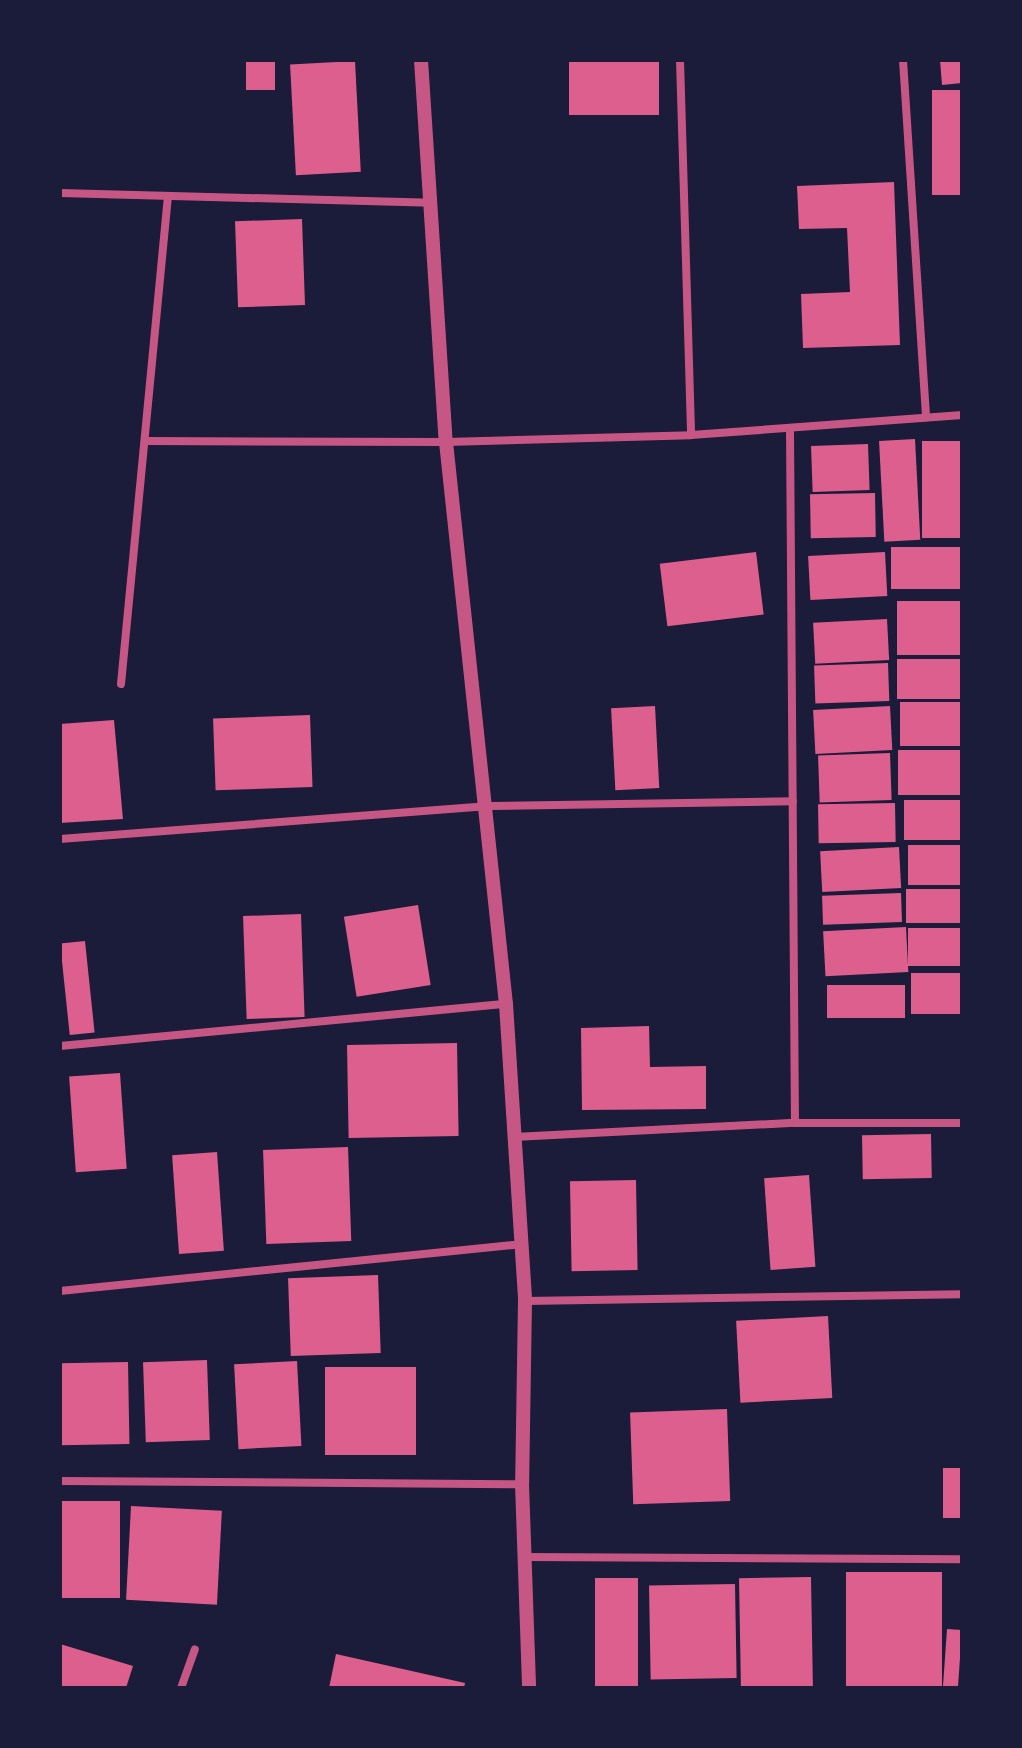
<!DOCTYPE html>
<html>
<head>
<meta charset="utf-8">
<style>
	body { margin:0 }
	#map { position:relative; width:1022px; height:1748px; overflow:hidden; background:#1b1b3a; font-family:"Varela Round",sans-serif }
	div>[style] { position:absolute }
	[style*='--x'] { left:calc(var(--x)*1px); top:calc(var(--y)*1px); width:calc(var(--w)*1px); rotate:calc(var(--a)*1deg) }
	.building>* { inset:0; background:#dd5f8e; transform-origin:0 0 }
	.minor>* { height:8px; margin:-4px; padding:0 4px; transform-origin:4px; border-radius:4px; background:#c65784 }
	.tertiary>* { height:14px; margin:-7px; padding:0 7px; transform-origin:7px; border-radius:7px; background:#c65784 }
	span { translate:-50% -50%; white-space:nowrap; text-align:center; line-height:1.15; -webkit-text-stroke:6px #1b1b3a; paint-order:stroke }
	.frame { position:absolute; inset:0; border:62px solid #1b1b3a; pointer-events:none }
</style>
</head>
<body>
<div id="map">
	<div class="building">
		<i style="left:246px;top:60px;width:29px;height:30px"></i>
		<i style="left:569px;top:60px;width:90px;height:55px"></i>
		<i style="clip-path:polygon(940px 60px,962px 60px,962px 83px,942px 85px)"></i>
		<i style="left:355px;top:61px;width:111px;height:65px;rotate:87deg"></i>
		<i style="left:962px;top:90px;width:105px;height:30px;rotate:90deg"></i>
		<i style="clip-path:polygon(894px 182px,900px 345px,803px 348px,801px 294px,850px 292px,847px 228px,799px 229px,797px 186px)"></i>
		<i style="left:302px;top:219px;width:86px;height:67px;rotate:88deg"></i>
		<i style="left:915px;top:439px;width:101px;height:36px;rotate:87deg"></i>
		<i style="left:962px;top:441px;width:97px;height:40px;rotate:90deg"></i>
		<i style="left:868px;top:444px;width:46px;height:57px;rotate:88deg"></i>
		<i style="left:875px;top:493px;width:44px;height:65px;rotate:89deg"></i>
		<i style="left:962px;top:547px;width:42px;height:71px;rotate:90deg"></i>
		<i style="left:756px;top:552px;width:63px;height:97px;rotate:83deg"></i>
		<i style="left:885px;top:552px;width:44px;height:77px;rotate:87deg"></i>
		<i style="left:962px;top:601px;width:54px;height:65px;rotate:90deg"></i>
		<i style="left:887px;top:619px;width:41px;height:74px;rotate:87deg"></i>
		<i style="left:962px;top:659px;width:40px;height:65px;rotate:90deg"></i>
		<i style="left:888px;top:663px;width:38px;height:74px;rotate:88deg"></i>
		<i style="left:962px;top:702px;width:44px;height:62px;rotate:90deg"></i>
		<i style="left:655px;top:706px;width:82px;height:44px;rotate:87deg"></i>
		<i style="left:890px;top:706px;width:44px;height:77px;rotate:87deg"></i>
		<i style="left:310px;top:715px;width:72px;height:97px;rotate:88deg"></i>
		<i style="clip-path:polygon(114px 720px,123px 819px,60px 823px,60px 724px)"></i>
		<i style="left:962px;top:750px;width:45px;height:64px;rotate:90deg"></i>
		<i style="left:890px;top:753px;width:47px;height:72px;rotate:88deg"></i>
		<i style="left:962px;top:800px;width:40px;height:58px;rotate:90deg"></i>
		<i style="left:895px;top:803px;width:39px;height:77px;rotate:89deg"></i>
		<i style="left:962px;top:845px;width:40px;height:54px;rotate:90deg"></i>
		<i style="left:899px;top:847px;width:41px;height:79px;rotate:87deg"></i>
		<i style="left:962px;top:889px;width:34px;height:56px;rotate:90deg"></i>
		<i style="left:901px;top:893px;width:29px;height:79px;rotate:88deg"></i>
		<i style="left:418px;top:905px;width:81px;height:75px;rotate:81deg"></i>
		<i style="left:301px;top:914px;width:103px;height:58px;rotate:88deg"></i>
		<i style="left:906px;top:927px;width:45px;height:83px;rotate:87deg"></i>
		<i style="left:962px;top:928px;width:38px;height:54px;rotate:90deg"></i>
		<i style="left:85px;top:941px;width:92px;height:25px;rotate:84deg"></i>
		<i style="left:962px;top:973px;width:41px;height:51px;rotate:90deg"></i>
		<i style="left:905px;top:985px;width:33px;height:78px;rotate:90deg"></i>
		<i style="clip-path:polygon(649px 1026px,650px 1067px,706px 1066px,706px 1109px,582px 1110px,581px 1028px)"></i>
		<i style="left:457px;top:1043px;width:93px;height:110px;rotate:89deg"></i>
		<i style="left:120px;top:1073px;width:96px;height:51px;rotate:86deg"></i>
		<i style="left:931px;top:1134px;width:44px;height:69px;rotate:89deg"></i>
		<i style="left:348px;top:1147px;width:94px;height:85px;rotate:88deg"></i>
		<i style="left:217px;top:1152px;width:99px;height:45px;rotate:86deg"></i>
		<i style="left:809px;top:1175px;width:92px;height:45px;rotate:86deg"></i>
		<i style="left:636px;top:1180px;width:90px;height:66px;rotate:89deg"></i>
		<i style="left:378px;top:1275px;width:78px;height:90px;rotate:88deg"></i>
		<i style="left:828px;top:1316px;width:82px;height:92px;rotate:87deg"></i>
		<i style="left:207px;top:1360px;width:80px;height:64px;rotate:88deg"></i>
		<i style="left:297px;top:1361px;width:85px;height:63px;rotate:87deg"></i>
		<i style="left:128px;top:1362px;width:82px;height:68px;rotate:89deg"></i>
		<i style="left:325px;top:1367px;width:91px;height:88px"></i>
		<i style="left:727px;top:1409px;width:92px;height:97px;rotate:88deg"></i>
		<i style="left:962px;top:1468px;width:50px;height:19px;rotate:90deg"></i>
		<i style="left:60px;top:1501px;width:60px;height:97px"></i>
		<i style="left:131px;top:1506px;width:91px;height:94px;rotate:3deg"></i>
		<i style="left:846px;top:1572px;width:96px;height:116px"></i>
		<i style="left:811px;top:1577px;width:110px;height:72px;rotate:89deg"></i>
		<i style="left:595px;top:1578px;width:43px;height:108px"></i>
		<i style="left:735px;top:1584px;width:94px;height:86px;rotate:89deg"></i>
		<i style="left:947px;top:1629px;width:15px;height:59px;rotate:4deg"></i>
		<i style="clip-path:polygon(60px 1644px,133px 1666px,126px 1688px,60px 1688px)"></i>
		<i style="clip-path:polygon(336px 1654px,465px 1683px,464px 1688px,329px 1688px)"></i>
	</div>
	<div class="minor">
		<i style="--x:680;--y:60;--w:375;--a:88.3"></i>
		<i style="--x:903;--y:60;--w:358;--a:86.3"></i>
		<i style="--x:60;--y:193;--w:371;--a:1.5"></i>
		<i style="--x:790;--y:429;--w:694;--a:89.59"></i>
		<i style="--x:145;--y:441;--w:301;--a:0.2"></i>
		<i style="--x:446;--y:442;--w:245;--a:-1.6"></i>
		<i style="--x:691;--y:435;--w:272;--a:-4.2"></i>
		<i style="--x:121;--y:684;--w:490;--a:-84.5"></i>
		<i style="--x:60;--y:839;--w:430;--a:-4.4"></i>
		<i style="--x:489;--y:806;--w:304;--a:-0.9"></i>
		<i style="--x:60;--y:1046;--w:448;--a:-5.4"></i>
		<i style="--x:514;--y:1137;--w:281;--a:-2.9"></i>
		<i style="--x:795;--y:1123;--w:167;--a:0"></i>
		<i style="--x:60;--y:1291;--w:461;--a:-5.8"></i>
		<i style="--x:525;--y:1301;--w:437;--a:-0.9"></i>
		<i style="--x:60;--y:1481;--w:462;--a:0.4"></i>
		<i style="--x:524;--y:1557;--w:438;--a:0.3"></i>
		<i style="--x:181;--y:1688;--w:41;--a:-70.3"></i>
	</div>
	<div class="tertiary">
		<i style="--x:421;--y:60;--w:383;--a:86.3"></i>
		<i style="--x:446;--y:442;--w:565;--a:83.91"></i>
		<i style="--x:506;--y:1004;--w:298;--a:86.3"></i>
		<i style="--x:525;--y:1301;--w:183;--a:90.9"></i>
		<i style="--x:522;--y:1484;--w:204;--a:88"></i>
	</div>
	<div class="frame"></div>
</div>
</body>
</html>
